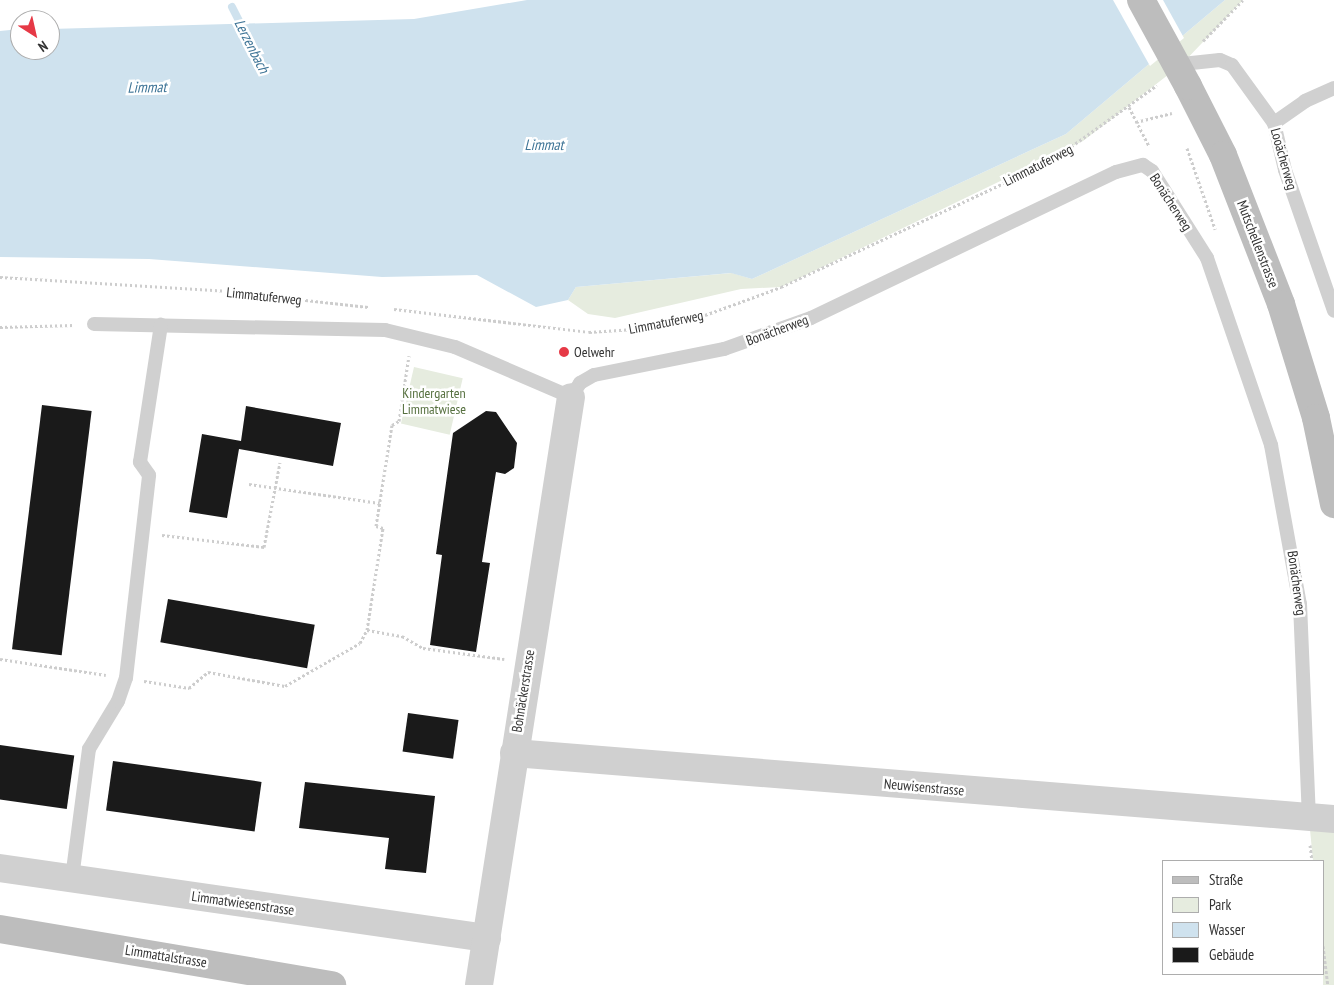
<!DOCTYPE html>
<html>
<head>
<meta charset="utf-8">
<style>
	body { margin:0 }
	#map { position:relative; width:1334px; height:985px; overflow:hidden; background:#fff; font-family:"PT Sans Narrow",sans-serif }
	div>[style] { position:absolute }
	[style*='--x'] { left:calc(var(--x)*1px); top:calc(var(--y)*1px); width:calc(var(--w)*1px); rotate:calc(var(--a)*1deg) }
	.green>* { inset:0; background:#e6ecdf; transform-origin:0 0 }
	.water>* { inset:0; background:#cfe2ee }
	.pier>* { inset:0; background:#fff }
	.stream>* { height:8px; margin:-4px; padding:0 4px; transform-origin:4px; border-radius:4px; background:#cfe2ee }
	.building>* { inset:0; background:#1a1a1a; transform-origin:0 0 }
	.path>* { height:3px; margin-top:-1.5px; transform-origin:0; background:repeating-linear-gradient(90deg,#cdcdcd 0 2.5px,transparent 0 5px) }
	.lane>* { height:14px; margin:-7px; padding:0 7px; transform-origin:7px; border-radius:7px; background:#d0d0d0 }
	.street>* { height:28px; margin:-14px; padding:0 14px; transform-origin:14px; border-radius:14px; background:#d0d0d0 }
	.secondary>* { height:28px; margin:-14px; padding:0 14px; transform-origin:14px; border-radius:14px; background:#bdbdbd }
	.secondary-bridge>* { height:28px; margin:-14px; padding:0 14px; transform-origin:14px; border-radius:14px; background:#bdbdbd }
	.dots>* { width:14px; height:14px; translate:-50% -50%; box-sizing:border-box; border:2px solid #fff; border-radius:50% }
	span { translate:-50% -50%; white-space:nowrap; text-align:center; line-height:1.15; -webkit-text-stroke:5px #fff; paint-order:stroke }
	.street-label { font-size:14px; color:#333 }
	.poi-label { font-size:14px; color:#333 }
	.left { translate:0 -50%; text-align:left }
	.park-label { font-size:14px; color:#56703f }
	.water-label { font-size:15px; color:#3f7597; font-style:italic }
	.legend { position:absolute; left:1162px; top:860px; width:162px; height:115px; box-sizing:border-box; background:#fff; border:1px solid #adadad; margin:0; padding:6px 9px; list-style:none; font-size:15px; color:#333 }
	.legend li { display:flex; align-items:center; gap:10px; height:25px }
	.legend b { width:25px; border:1px solid #adadad }
	.north { position:absolute; left:10px; top:10px; width:50px; height:50px; box-sizing:border-box; background:#fff; border:1px solid #adadad; border-radius:50%; rotate:145deg; font-size:14px; font-weight:700; line-height:20px; text-align:center; color:#333 }
	.north::after { content:''; display:block; margin:auto; width:18px; height:22px; background:#e63946; clip-path:polygon(50% 0,100% 100%,50% 72%,0 100%) }
</style>
</head>
<body>
<div id="map">
	<div class="green">
		<i style="clip-path:polygon(1225px 0,1243px 0,1182px 64px,1083px 141px,781px 287px,741px 289px,615px 318px,588px 314px,568px 300px,576px 287px,732px 273px,752px 279px,1066px 134px)"></i>
		<i style="left:414px;top:367px;width:50px;height:58px;rotate:13deg"></i>
		<i style="clip-path:polygon(1309px 819px,1334px 819px,1334px 985px,1323px 985px,1323px 861px,1313px 861px)"></i>
	</div>
	<div class="water">
		<i style="clip-path:polygon(527px 0,1225px 0,1066px 134px,752px 279px,731px 273px,576px 287px,568px 300px,536px 307px,477px 275px,382px 277px,149px 259px,0 257px,0 31px,20px 29px,20px 50px,50px 50px,50px 29px,414px 19px)"></i>
	</div>
	<div class="pier">
		<i style="clip-path:polygon(1113px 0,1163px 0,1184px 38px,1150px 66px)"></i>
	</div>
	<div class="stream">
		<i style="--x:232;--y:7;--w:28;--a:63"></i>
	</div>
	<div class="building">
		<i style="left:42px;top:405px;width:50px;height:246px;rotate:7deg"></i>
		<i style="clip-path:polygon(246px 406px,341px 423px,333px 466px,239px 449px,227px 518px,189px 512px,202px 434px,241px 441px)"></i>
		<i style="clip-path:polygon(486px 411px,496px 412px,517px 443px,514px 468px,505px 474px,496px 472px,482px 562px,490px 563px,476px 652px,430px 645px,442px 555px,436px 554px,453px 433px)"></i>
		<i style="left:168px;top:599px;width:149px;height:44px;rotate:10deg"></i>
		<i style="left:408px;top:713px;width:51px;height:39px;rotate:8deg"></i>
		<i style="left:0;top:745px;width:75px;height:54px;rotate:8deg"></i>
		<i style="left:113px;top:761px;width:150px;height:50px;rotate:8deg"></i>
		<i style="clip-path:polygon(305px 782px,435px 796px,426px 873px,385px 869px,389px 838px,299px 828px)"></i>
	</div>
	<div class="path">
		<i style="--x:1203;--y:41;--w:57;--a:-45.7"></i>
		<i style="--x:1129;--y:107;--w:44;--a:62.9"></i>
		<i style="--x:1136;--y:122;--w:37;--a:-14"></i>
		<i style="--x:1187;--y:148;--w:86;--a:70.9"></i>
		<i style="--x:0;--y:277;--w:226;--a:3.5"></i>
		<i style="--x:226;--y:291;--w:143;--a:6.4"></i>
		<i style="--x:394;--y:309;--w:196;--a:6.7"></i>
		<i style="--x:589;--y:332;--w:60;--a:-3.8"></i>
		<i style="--x:649;--y:328;--w:57;--a:-13.1"></i>
		<i style="--x:705;--y:315;--w:81;--a:-20.2"></i>
		<i style="--x:781;--y:287;--w:298;--a:-25"></i>
		<i style="--x:1051;--y:161;--w:130;--a:-35.6"></i>
		<i style="--x:0;--y:327;--w:74;--a:-1.5"></i>
		<i style="--x:249;--y:484;--w:132;--a:8.3"></i>
		<i style="--x:162;--y:535;--w:103;--a:6.7"></i>
		<i style="--x:264;--y:547;--w:86;--a:-79.3"></i>
		<i style="--x:367;--y:630;--w:36;--a:10"></i>
		<i style="--x:402;--y:636;--w:24;--a:30"></i>
		<i style="--x:423;--y:648;--w:82;--a:7.7"></i>
		<i style="--x:0;--y:659;--w:107;--a:8.6"></i>
		<i style="--x:144;--y:681;--w:46;--a:8.8"></i>
		<i style="--x:189;--y:688;--w:25;--a:-40"></i>
		<i style="--x:208;--y:672;--w:78;--a:10.3"></i>
		<i style="--x:285;--y:686;--w:86;--a:-29.8"></i>
		<i style="--x:360;--y:643;--w:15;--a:-62"></i>
		<i style="--x:367;--y:630;--w:103;--a:-81.1"></i>
		<i style="--x:383;--y:528;--w:7;--a:-164"></i>
		<i style="--x:376;--y:526;--w:102;--a:-81"></i>
		<i style="--x:392;--y:425;--w:8;--a:-30"></i>
		<i style="--x:399;--y:421;--w:66;--a:-81.3"></i>
		<i style="--x:1310;--y:845;--w:16;--a:83"></i>
		<i style="--x:1323;--y:946;--w:39;--a:83"></i>
	</div>
	<div class="lane">
		<i style="--x:1182;--y:64;--w:38;--a:-6"></i>
		<i style="--x:1220;--y:60;--w:13;--a:23"></i>
		<i style="--x:1232;--y:65;--w:72;--a:54.1"></i>
		<i style="--x:1274;--y:123;--w:48;--a:76.8"></i>
		<i style="--x:1285;--y:170;--w:149;--a:70.8"></i>
		<i style="--x:1274;--y:123;--w:38;--a:-35"></i>
		<i style="--x:1305;--y:101;--w:32;--a:-24"></i>
		<i style="--x:94;--y:324;--w:291;--a:1.2"></i>
		<i style="--x:385;--y:330;--w:72;--a:13.7"></i>
		<i style="--x:455;--y:347;--w:126;--a:23.3"></i>
		<i style="--x:571;--y:397;--w:17;--a:-57"></i>
		<i style="--x:580;--y:383;--w:16;--a:-30"></i>
		<i style="--x:594;--y:375;--w:133;--a:-11.3"></i>
		<i style="--x:724;--y:349;--w:92;--a:-19.6"></i>
		<i style="--x:811;--y:318;--w:338;--a:-25.6"></i>
		<i style="--x:1116;--y:172;--w:28;--a:-15"></i>
		<i style="--x:1143;--y:165;--w:11;--a:34"></i>
		<i style="--x:1152;--y:171;--w:103;--a:57.7"></i>
		<i style="--x:1207;--y:258;--w:198;--a:71.1"></i>
		<i style="--x:1271;--y:445;--w:162;--a:79.7"></i>
		<i style="--x:1300;--y:604;--w:215;--a:87.6"></i>
		<i style="--x:72;--y:878;--w:130;--a:-82.5"></i>
		<i style="--x:89;--y:749;--w:56;--a:-58.9"></i>
		<i style="--x:118;--y:701;--w:24;--a:-71"></i>
		<i style="--x:126;--y:678;--w:204;--a:-83.5"></i>
		<i style="--x:149;--y:475;--w:16;--a:-125"></i>
		<i style="--x:140;--y:462;--w:139;--a:-81.3"></i>
	</div>
	<div class="street">
		<i style="--x:514;--y:753;--w:823;--a:4.6"></i>
		<i style="--x:0;--y:868;--w:492;--a:8.2"></i>
		<i style="--x:479;--y:985;--w:595;--a:-81.11"></i>
	</div>
	<div class="secondary">
		<i style="--x:1188;--y:86;--w:77;--a:63.1"></i>
		<i style="--x:1223;--y:155;--w:160;--a:68.7"></i>
		<i style="--x:1281;--y:304;--w:119;--a:72.9"></i>
		<i style="--x:1316;--y:418;--w:88;--a:78.2"></i>
		<i style="--x:0;--y:929;--w:337;--a:9.6"></i>
	</div>
	<div class="secondary-bridge">
		<i style="--x:1141;--y:0;--w:98;--a:61.3"></i>
	</div>
	<div class="dots">
		<i style="left:564px;top:352px;background:#e63946"></i>
	</div>
	<div class="street-label">
		<span style="left:1284px;top:159px;rotate:74deg">Looächerweg</span>
		<span style="left:1038px;top:165px;rotate:-27deg">Limmatuferweg</span>
		<span style="left:1171px;top:202px;rotate:57deg">Bonächerweg</span>
		<span style="left:1258px;top:244px;rotate:69deg">Mutschellenstrasse</span>
		<span style="left:264px;top:296px;rotate:6deg">Limmatuferweg</span>
		<span style="left:666px;top:322px;rotate:-11deg">Limmatuferweg</span>
		<span style="left:777px;top:330px;rotate:-20deg">Bonächerweg</span>
		<span style="left:1297px;top:583px;rotate:82deg">Bonächerweg</span>
		<span style="left:523px;top:691px;rotate:-81deg">Bohnäckerstrasse</span>
		<span style="left:924px;top:787px;rotate:5deg">Neuwisenstrasse</span>
		<span style="left:243px;top:903px;rotate:8deg">Limmatwiesenstrasse</span>
		<span style="left:166px;top:956px;rotate:9deg">Limmattalstrasse</span>
	</div>
	<div class="poi-label">
		<span class="left" style="left:574px;top:352px">Oelwehr</span>
	</div>
	<div class="park-label">
		<span style="left:434px;top:401px">Kindergarten<br>Limmatwiese</span>
	</div>
	<div class="water-label">
		<span style="left:252px;top:46px;rotate:63deg">Lerzenbach</span>
		<span style="left:147px;top:87px;rotate:-1deg">Limmat</span>
		<span style="left:544px;top:145px">Limmat</span>
	</div>
	<ul class="legend">
	<li><b style="height:6px;background:#bdbdbd"></b>Straße</li>
	<li><b style="height:14px;background:#e6ecdf"></b>Park</li>
	<li><b style="height:14px;background:#cfe2ee"></b>Wasser</li>
	<li><b style="height:14px;background:#1a1a1a"></b>Gebäude</li>
	</ul>
	<div class="north">N</div>
</div>
</body>
</html>
